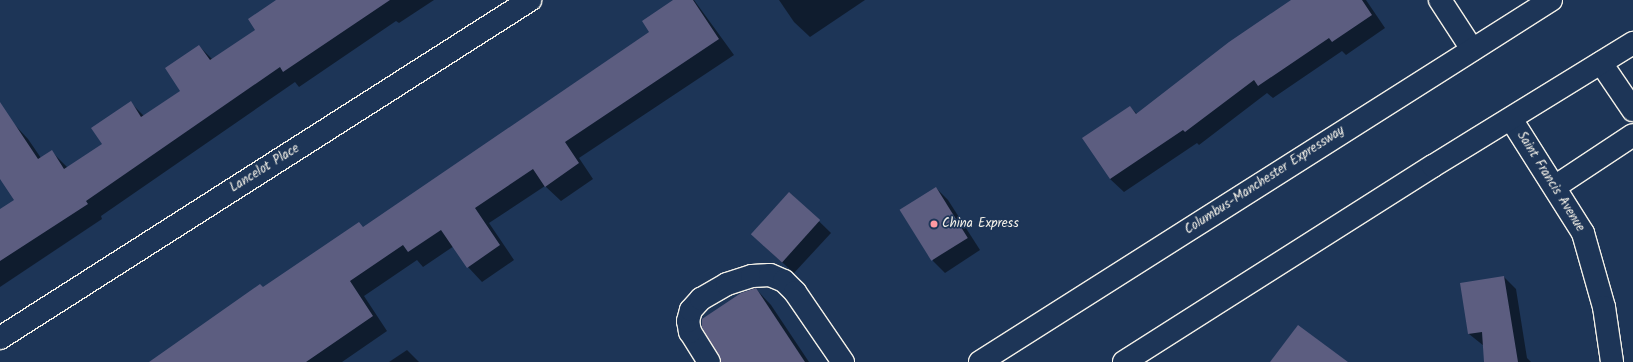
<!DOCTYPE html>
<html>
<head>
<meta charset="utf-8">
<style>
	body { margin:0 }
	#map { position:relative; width:1633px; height:362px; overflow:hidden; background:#1d3557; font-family:Kalam,sans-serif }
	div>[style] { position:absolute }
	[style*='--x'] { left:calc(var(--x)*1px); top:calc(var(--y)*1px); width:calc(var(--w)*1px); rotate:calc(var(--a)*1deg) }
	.shadow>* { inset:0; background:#0007 }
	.building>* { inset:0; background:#5c5d80; transform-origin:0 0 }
	.roads { filter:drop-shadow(1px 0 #f4f1e8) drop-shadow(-1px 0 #f4f1e8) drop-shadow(0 1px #f4f1e8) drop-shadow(0 -1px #f4f1e8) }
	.minor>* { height:22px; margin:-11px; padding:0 11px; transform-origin:11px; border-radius:11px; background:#1d3557 }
	.major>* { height:22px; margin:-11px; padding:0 11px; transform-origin:11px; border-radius:11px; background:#1d3557 }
	.dots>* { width:11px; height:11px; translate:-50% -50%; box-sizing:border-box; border:2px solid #1d3557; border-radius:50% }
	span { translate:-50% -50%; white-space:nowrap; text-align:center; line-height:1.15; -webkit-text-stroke:3.5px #1d3557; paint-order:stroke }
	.street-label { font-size:13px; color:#f4f1e8 }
	.poi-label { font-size:13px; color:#f4f1e8 }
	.left { translate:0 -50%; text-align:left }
</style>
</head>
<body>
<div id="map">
	<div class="shadow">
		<i style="clip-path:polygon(278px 0,434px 0,399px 23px,396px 21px,299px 87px,295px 82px,101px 216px,102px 219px,0 287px,0 210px,16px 200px,0 169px,0 132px,13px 123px,28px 139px,41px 158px,51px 151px,68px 168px,103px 144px,131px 103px,144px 116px,181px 91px,199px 46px,213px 60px,256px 30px)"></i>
		<i style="clip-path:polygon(675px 0,694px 0,734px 55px,579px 158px,593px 179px,561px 201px,545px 186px,489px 223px,514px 260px,482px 282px,468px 267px,454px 246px,423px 267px,417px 260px,364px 296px,387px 331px,342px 362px,150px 362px,363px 228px,650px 32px)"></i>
		<i style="clip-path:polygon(779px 0,865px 0,810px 37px,794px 22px)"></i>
		<i style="clip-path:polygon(1293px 0,1366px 0,1385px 28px,1346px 55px,1342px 51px,1273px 98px,1267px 93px,1199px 145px,1197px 143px,1124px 192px,1110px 179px,1130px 107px,1137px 114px)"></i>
		<i style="clip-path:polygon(936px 188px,948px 200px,980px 250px,945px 273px,933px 261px)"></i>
		<i style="clip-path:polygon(790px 193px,831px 233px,794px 273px,764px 246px)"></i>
		<i style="clip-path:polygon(1504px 277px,1516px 289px,1527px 358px,1531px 362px,1485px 362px,1484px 346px,1469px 334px,1461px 284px)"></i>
		<i style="clip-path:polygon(756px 289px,771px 305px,809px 362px,722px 362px)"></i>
		<i style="clip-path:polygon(407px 350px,419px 362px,389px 362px)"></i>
	</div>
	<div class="building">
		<i style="clip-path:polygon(276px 0,390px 0,283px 72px,280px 67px,86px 201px,88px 204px,0 261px,0 209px,14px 200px,0 179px,0 102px,38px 159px,52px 150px,64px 169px,102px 144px,91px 128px,131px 101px,141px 117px,180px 91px,165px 68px,199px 45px,210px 60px,255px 30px,248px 19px)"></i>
		<i style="clip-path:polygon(673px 0,693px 0,719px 39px,565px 142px,579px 163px,545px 187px,533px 169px,475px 208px,500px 245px,467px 268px,441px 230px,408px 252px,403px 245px,350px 281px,373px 316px,306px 362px,149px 362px,260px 284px,263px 287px,359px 222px,363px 227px,649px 32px,642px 21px)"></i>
		<i style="clip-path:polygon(1291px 0,1362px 0,1372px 15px,1332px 42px,1329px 38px,1258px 86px,1254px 80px,1185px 132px,1183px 130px,1110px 179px,1082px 138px,1130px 106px,1136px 114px,1229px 42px)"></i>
		<i style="left:936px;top:187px;width:60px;height:43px;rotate:58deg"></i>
		<i style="left:789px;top:192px;width:42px;height:57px;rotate:42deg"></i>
		<i style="clip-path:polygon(1504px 276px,1518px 362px,1484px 362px,1482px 332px,1468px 334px,1460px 283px)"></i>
		<i style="clip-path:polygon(756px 288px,805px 362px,721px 362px,702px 327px,702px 319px,741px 293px)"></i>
		<i style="clip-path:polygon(1298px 325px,1348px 362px,1270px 362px)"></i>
	</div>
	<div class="roads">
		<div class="minor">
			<i style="--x:1440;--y:0;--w:59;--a:56.9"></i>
			<i style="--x:1601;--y:63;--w:57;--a:55.8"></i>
			<i style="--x:1511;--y:119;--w:135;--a:57.7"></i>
			<i style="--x:1583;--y:233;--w:77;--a:74.2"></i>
			<i style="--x:1604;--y:307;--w:56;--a:81.7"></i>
			<i style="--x:1556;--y:186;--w:92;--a:-33.5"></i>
			<i style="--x:0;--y:338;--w:629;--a:-32.53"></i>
			<i style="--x:709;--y:362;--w:36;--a:-122"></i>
			<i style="--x:690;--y:332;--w:11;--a:-100"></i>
			<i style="--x:688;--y:321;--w:11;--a:-75"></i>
			<i style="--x:691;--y:310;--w:15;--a:-48"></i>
			<i style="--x:701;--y:299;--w:30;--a:-30"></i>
			<i style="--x:727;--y:284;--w:26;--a:-18"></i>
			<i style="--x:752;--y:276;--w:18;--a:-3"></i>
			<i style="--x:770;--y:275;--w:15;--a:23"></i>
			<i style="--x:784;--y:281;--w:16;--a:45"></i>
			<i style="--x:795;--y:292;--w:85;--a:55.6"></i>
		</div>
		<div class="major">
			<i style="--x:980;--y:362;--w:676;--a:-32.37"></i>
			<i style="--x:1124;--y:362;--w:366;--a:-32.4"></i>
			<i style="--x:1433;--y:166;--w:235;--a:-31.6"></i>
		</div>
	</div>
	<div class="dots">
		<i style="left:934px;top:224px;background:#ff9aa2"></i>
	</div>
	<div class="street-label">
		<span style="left:265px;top:169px;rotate:-32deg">Lancelot Place</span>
		<span style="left:1265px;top:181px;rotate:-33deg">Columbus-Manchester Expressway</span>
		<span style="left:1550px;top:182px;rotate:58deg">Saint Francis Avenue</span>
	</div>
	<div class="poi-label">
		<span class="left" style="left:942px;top:224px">China Express</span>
	</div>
</div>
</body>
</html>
